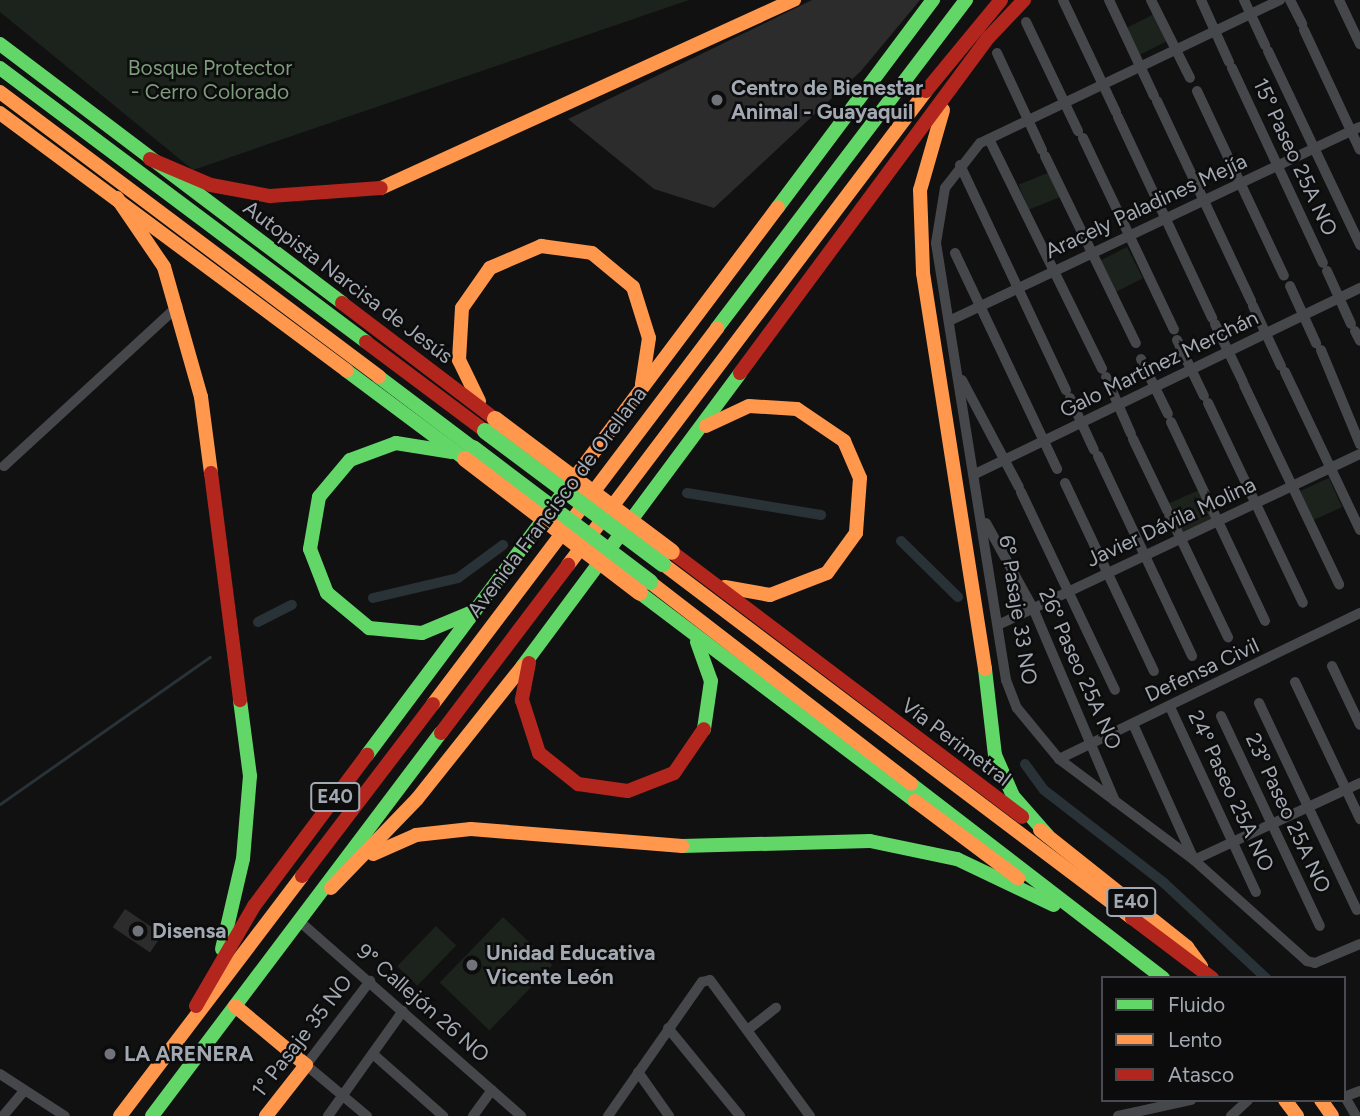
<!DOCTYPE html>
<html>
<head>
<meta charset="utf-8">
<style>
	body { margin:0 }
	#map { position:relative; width:1360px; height:1116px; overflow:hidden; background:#111112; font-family:Figtree,sans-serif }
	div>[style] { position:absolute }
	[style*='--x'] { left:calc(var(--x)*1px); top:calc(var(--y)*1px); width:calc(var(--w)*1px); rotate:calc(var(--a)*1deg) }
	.green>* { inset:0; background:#1c221c; transform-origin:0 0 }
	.stream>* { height:2.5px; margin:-1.25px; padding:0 1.25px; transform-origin:1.25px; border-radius:1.25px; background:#293236 }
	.canal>* { height:10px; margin:-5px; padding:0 5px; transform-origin:5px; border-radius:5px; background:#293236 }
	.building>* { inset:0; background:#2c2c2d; transform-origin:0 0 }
	.street>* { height:10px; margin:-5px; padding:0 5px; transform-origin:5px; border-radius:5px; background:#46474a }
	.fast>* { height:14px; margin:-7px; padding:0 7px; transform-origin:7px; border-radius:7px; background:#63d668 }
	.slow>* { height:14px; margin:-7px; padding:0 7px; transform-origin:7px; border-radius:7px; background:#ff974d }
	.jam>* { height:14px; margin:-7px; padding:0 7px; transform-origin:7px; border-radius:7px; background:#b3261e }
	.fast-bridge>* { height:16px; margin:-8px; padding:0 8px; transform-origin:8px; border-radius:8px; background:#63d668 }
	.slow-bridge>* { height:16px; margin:-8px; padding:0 8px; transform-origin:8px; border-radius:8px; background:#ff974d }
	.dots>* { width:19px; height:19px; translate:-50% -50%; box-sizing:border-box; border:4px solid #0c0c0d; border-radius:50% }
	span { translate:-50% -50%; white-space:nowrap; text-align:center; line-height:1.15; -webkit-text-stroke:5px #0c0c0d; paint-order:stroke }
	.shield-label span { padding:2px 5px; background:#0c0c0d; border:2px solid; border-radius:5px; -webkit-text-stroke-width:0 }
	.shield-label { font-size:19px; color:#a3a9b2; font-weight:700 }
	.park-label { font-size:21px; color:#7d9c7b }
	.poi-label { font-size:21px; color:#a3a9b2; font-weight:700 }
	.left { translate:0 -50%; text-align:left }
	.street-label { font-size:21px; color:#a3a9b2 }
	.legend { position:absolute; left:1101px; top:976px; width:245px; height:126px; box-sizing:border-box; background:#0c0c0d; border:2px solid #484b4f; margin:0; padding:9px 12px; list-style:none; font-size:21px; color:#a3a9b2 }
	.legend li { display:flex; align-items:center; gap:14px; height:35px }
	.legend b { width:35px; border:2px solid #484b4f }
</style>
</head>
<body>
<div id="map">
	<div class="green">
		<i style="clip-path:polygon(0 0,689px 0,193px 170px,0 12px)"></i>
		<i style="left:1154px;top:14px;width:30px;height:31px;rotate:63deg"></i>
		<i style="left:1050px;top:172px;width:27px;height:34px;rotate:68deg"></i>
		<i style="left:1127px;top:247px;width:35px;height:32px;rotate:63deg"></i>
		<i style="left:1329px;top:478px;width:32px;height:33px;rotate:66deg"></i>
		<i style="left:1199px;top:490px;width:35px;height:33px;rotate:66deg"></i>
		<i style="left:503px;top:917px;width:69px;height:91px;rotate:44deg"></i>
		<i style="left:436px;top:926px;width:28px;height:56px;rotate:44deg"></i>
	</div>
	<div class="stream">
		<i style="--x:0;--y:804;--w:256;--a:-35"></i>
	</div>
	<div class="canal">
		<i style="--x:687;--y:493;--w:136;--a:9.3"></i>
		<i style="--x:901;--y:541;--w:80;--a:44.5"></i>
		<i style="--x:373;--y:598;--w:87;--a:-13.2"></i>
		<i style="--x:458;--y:578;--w:56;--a:-36.3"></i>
		<i style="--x:258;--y:622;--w:38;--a:-27"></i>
		<i style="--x:1025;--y:764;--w:32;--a:54"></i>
		<i style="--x:1044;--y:790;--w:150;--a:37.7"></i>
		<i style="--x:1163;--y:882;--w:141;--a:43"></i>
	</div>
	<div class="building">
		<i style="clip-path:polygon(812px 0,920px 0,861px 71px,714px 208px,654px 189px,568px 119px)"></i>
		<i style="left:125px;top:909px;width:45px;height:22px;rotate:34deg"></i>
	</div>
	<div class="street">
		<i style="--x:1063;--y:0;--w:124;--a:64.7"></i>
		<i style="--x:1109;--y:0;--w:106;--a:64.9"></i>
		<i style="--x:1151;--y:0;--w:87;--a:63.4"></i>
		<i style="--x:1201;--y:0;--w:68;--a:65.7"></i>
		<i style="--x:1244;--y:0;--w:50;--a:65"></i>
		<i style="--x:1280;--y:0;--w:332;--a:154.5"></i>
		<i style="--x:980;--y:143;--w:57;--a:127.9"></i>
		<i style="--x:945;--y:188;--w:56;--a:99.3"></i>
		<i style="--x:936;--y:243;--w:443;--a:80.9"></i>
		<i style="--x:1006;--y:680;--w:30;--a:69"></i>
		<i style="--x:1017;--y:708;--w:66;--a:50.5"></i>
		<i style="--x:1059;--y:759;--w:169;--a:36.8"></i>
		<i style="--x:1194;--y:860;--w:152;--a:41.8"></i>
		<i style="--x:1307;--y:961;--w:8;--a:14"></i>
		<i style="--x:1315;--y:963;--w:49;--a:-22.9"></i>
		<i style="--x:1290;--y:0;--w:27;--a:63"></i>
		<i style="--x:1339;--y:0;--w:49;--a:64.5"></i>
		<i style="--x:1026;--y:22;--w:121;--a:64.5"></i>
		<i style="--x:1304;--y:30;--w:132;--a:65"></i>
		<i style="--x:1268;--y:51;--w:215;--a:64.6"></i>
		<i style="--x:997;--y:53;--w:107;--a:65.1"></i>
		<i style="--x:1232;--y:68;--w:215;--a:65"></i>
		<i style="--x:1197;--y:91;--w:204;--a:64.8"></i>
		<i style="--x:1157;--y:101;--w:221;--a:64.8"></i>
		<i style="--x:1118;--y:117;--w:222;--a:64.9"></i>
		<i style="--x:1083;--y:138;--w:212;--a:64.6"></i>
		<i style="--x:989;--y:139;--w:256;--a:63.8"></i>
		<i style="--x:1045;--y:156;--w:208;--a:64.1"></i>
		<i style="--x:960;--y:165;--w:249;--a:64.8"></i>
		<i style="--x:955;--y:253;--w:239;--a:64.7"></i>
		<i style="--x:1327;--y:271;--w:58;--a:65.6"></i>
		<i style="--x:1290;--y:286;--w:63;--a:65.5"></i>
		<i style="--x:1253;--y:306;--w:66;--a:65"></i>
		<i style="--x:949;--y:321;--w:454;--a:-25.3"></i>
		<i style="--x:1215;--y:324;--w:64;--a:64.2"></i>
		<i style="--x:1355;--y:331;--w:11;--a:63"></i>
		<i style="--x:1177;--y:340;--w:62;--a:64.3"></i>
		<i style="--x:1321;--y:350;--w:102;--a:67.5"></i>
		<i style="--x:1141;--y:359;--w:61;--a:63.9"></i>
		<i style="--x:1285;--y:372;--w:175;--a:64.6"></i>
		<i style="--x:1106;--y:377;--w:62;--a:66.3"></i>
		<i style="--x:962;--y:380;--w:121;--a:62"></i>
		<i style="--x:1244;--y:385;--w:221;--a:64.5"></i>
		<i style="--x:1070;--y:398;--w:57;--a:65.2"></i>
		<i style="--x:1208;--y:403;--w:221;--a:64.6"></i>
		<i style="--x:1171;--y:422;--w:220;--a:64.7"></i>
		<i style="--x:1133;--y:439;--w:220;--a:64.4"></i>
		<i style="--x:1098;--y:456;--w:221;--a:64.8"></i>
		<i style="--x:4;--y:466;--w:236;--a:-42.6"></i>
		<i style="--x:975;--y:474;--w:428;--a:-25.8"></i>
		<i style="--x:1065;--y:483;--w:208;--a:64.7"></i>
		<i style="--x:1021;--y:492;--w:219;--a:64.6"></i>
		<i style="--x:986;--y:523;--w:97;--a:61.1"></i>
		<i style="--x:1033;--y:608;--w:210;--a:67"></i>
		<i style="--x:998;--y:625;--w:400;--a:-25.3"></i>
		<i style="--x:1332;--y:666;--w:65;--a:64.6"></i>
		<i style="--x:1295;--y:682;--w:152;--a:64.6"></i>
		<i style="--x:1259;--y:703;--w:229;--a:64.7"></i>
		<i style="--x:1170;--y:707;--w:204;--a:65.1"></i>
		<i style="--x:1221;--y:716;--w:232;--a:64.8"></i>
		<i style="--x:1133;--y:724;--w:149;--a:65.8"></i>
		<i style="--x:1194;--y:860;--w:183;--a:-24.9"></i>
		<i style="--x:1059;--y:759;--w:335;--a:-25.9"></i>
		<i style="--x:298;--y:920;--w:297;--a:41.3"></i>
		<i style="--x:668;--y:1028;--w:114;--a:50.7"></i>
		<i style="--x:750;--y:1028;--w:33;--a:-38"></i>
		<i style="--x:373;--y:1054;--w:94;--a:41.5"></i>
		<i style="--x:638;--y:1072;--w:54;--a:54.8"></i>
		<i style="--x:0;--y:1074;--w:77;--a:32.9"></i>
		<i style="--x:1344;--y:1097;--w:17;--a:-21"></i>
		<i style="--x:1345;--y:1097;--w:22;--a:60"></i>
		<i style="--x:3;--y:1116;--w:33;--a:-50"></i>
		<i style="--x:328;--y:1116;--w:129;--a:-54.5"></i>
		<i style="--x:367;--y:1116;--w:80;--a:-140.1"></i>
		<i style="--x:306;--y:1065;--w:106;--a:-52.7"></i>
		<i style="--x:473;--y:1116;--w:32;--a:-54"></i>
		<i style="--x:608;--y:1116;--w:164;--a:-55"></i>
		<i style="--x:702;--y:982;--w:8;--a:-14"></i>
		<i style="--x:710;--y:980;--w:169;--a:53.7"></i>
		<i style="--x:1118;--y:1116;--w:75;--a:-12.4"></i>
		<i style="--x:1231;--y:1116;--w:23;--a:-43"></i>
	</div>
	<div class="fast">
		<i style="--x:0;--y:44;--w:429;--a:37.1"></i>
		<i style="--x:0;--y:68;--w:457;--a:36.8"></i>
		<i style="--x:778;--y:207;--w:259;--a:-53.2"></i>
		<i style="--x:717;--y:328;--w:412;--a:-52.8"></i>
		<i style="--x:347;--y:371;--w:147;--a:36.7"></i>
		<i style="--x:379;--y:377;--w:118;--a:37.1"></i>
		<i style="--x:452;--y:452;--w:57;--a:-170.9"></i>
		<i style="--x:396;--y:443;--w:49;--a:159.7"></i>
		<i style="--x:350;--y:460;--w:48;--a:130"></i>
		<i style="--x:319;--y:497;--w:53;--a:99.8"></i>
		<i style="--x:310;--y:549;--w:47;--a:68.9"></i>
		<i style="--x:327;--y:593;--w:55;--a:39.8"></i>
		<i style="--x:369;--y:628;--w:53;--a:5.4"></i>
		<i style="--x:422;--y:633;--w:52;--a:-22.6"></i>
		<i style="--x:640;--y:593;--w:345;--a:37.1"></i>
		<i style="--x:697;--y:642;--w:41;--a:70.3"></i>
		<i style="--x:711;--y:681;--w:49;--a:98.3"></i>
		<i style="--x:522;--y:667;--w:366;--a:-53.4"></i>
		<i style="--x:985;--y:669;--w:87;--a:83.4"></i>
		<i style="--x:995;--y:755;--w:45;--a:66.3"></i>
		<i style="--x:1013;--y:796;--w:53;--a:48.8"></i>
		<i style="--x:367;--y:755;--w:329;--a:-53.2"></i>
		<i style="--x:911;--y:784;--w:318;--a:37.6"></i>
		<i style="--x:682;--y:846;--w:188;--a:-1.5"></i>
		<i style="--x:870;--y:841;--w:89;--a:11.7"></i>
		<i style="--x:957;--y:859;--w:107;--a:25.4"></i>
		<i style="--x:222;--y:949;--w:92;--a:-76.9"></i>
		<i style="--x:243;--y:859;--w:83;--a:-85.2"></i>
		<i style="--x:250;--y:776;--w:77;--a:-97.5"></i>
		<i style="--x:152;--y:1116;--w:480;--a:-53"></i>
	</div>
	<div class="slow">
		<i style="--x:0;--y:92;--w:474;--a:36.9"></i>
		<i style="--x:943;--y:110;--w:83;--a:106"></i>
		<i style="--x:920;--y:190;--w:83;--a:87.9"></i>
		<i style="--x:923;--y:273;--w:401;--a:81.1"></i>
		<i style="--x:0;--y:113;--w:432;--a:36.6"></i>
		<i style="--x:381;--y:188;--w:454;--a:-24.5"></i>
		<i style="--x:117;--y:198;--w:83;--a:55.7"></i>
		<i style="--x:164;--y:267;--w:135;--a:74.1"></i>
		<i style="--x:201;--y:397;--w:77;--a:82.5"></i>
		<i style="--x:479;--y:401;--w:46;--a:-116"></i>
		<i style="--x:459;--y:360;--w:52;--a:-86.7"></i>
		<i style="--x:462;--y:308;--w:49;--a:-55"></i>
		<i style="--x:490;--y:268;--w:56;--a:-23.3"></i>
		<i style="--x:541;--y:246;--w:51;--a:7.8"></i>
		<i style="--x:592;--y:253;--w:53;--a:39.7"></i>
		<i style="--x:633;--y:287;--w:53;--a:72.6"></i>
		<i style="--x:649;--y:338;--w:47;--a:98.7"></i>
		<i style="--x:706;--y:426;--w:47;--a:-24.9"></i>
		<i style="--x:749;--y:406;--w:48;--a:3.6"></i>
		<i style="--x:797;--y:409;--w:57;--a:34.2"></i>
		<i style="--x:844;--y:441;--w:40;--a:66.6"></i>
		<i style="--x:860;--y:478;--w:55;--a:94.2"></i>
		<i style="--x:856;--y:533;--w:49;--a:125.9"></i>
		<i style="--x:827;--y:573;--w:61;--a:158.9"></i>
		<i style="--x:770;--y:595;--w:46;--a:-169.9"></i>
		<i style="--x:564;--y:492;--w:356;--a:-53.1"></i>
		<i style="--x:663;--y:564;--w:588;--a:37.05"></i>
		<i style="--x:568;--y:565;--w:594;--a:-52.94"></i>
		<i style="--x:650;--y:582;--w:330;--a:37.7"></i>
		<i style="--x:433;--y:704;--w:471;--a:-52.9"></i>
		<i style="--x:915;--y:801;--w:129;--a:36.8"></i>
		<i style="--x:1040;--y:830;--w:188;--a:38.5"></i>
		<i style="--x:1187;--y:947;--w:24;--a:54"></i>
		<i style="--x:373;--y:854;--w:47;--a:-23.8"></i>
		<i style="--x:416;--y:835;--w:55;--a:-6.2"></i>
		<i style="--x:471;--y:829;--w:212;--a:4.6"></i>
		<i style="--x:331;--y:888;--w:124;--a:-46"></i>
		<i style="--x:417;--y:799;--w:169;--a:-51.5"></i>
		<i style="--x:235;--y:1006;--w:92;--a:39.7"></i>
		<i style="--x:306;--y:1065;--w:65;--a:128.1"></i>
		<i style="--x:1285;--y:1100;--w:20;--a:53"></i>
		<i style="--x:1321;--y:1100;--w:19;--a:55"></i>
		<i style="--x:120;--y:1116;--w:301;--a:-52.8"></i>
	</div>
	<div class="jam">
		<i style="--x:926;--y:91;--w:118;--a:-50.5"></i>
		<i style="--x:150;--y:159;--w:66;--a:23.1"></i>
		<i style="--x:211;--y:185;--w:60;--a:10.6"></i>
		<i style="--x:270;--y:196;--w:111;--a:-4.1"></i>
		<i style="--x:342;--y:303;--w:192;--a:37.2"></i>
		<i style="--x:366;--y:342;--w:149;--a:36.8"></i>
		<i style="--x:740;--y:373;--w:418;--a:-53.5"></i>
		<i style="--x:989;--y:37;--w:51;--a:-46.6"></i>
		<i style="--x:211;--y:473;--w:229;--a:82.7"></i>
		<i style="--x:672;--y:552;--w:439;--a:37.1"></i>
		<i style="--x:529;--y:663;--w:38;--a:101"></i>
		<i style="--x:522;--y:700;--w:56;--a:72.2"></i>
		<i style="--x:539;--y:753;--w:50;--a:38.5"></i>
		<i style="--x:578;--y:784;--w:50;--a:8"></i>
		<i style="--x:628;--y:791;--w:49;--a:-21.4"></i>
		<i style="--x:674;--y:773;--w:53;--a:-55.7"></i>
		<i style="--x:441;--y:733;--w:211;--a:-52.9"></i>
		<i style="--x:302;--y:876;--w:216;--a:-52.7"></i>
		<i style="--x:1132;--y:918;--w:100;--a:36.9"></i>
		<i style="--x:196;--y:1006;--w:116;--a:-59.9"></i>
		<i style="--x:254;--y:906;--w:189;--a:-53.2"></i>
	</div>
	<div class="fast-bridge">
		<i style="--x:485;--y:431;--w:222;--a:36.8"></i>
		<i style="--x:473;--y:448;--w:222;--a:37.1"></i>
	</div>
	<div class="slow-bridge">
		<i style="--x:495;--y:419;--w:221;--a:36.9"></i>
		<i style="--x:465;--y:459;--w:220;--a:37.4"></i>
	</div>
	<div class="dots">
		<i style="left:717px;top:100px;background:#70747a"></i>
		<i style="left:138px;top:931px;background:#70747a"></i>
		<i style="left:472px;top:965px;background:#70747a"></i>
		<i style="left:110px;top:1054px;background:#70747a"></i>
	</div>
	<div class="shield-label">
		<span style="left:335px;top:797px">E40</span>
		<span style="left:1131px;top:902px">E40</span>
	</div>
	<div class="park-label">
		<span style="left:210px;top:80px">Bosque Protector<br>- Cerro Colorado</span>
	</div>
	<div class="poi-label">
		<span class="left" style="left:731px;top:100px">Centro de Bienestar<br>Animal - Guayaquil</span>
		<span class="left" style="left:152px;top:931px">Disensa</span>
		<span class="left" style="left:486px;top:965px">Unidad Educativa<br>Vicente León</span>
		<span class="left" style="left:124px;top:1054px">LA ARENERA</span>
	</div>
	<div class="street-label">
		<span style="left:1295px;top:157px;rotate:65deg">15º Paseo 25A NO</span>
		<span style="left:1146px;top:206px;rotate:-25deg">Aracely Paladines Mejía</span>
		<span style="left:348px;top:282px;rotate:37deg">Autopista Narcisa de Jesús</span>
		<span style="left:1159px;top:364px;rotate:-26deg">Galo Martínez Merchán</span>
		<span style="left:557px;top:502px;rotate:-53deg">Avenida Francisco de Orellana</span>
		<span style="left:1171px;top:522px;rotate:-25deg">Javier Dávila Molina</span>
		<span style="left:1018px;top:610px;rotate:81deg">6º Pasaje 33 NO</span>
		<span style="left:1080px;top:669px;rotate:66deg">26º Paseo 25A NO</span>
		<span style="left:1202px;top:670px;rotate:-25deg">Defensa Civil</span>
		<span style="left:956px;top:742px;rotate:37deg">Vía Perimetral</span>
		<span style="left:1231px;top:791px;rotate:65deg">24º Paseo 25A NO</span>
		<span style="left:1288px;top:813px;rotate:65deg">23º Paseo 25A NO</span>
		<span style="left:423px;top:1003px;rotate:41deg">9° Callejón 26 NO</span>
		<span style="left:302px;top:1036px;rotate:-52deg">1° Pasaje 35 NO</span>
	</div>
	<ul class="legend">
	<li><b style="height:9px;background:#63d668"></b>Fluido</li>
	<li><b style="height:9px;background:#ff974d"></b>Lento</li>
	<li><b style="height:9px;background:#b3261e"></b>Atasco</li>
	</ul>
</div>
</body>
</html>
